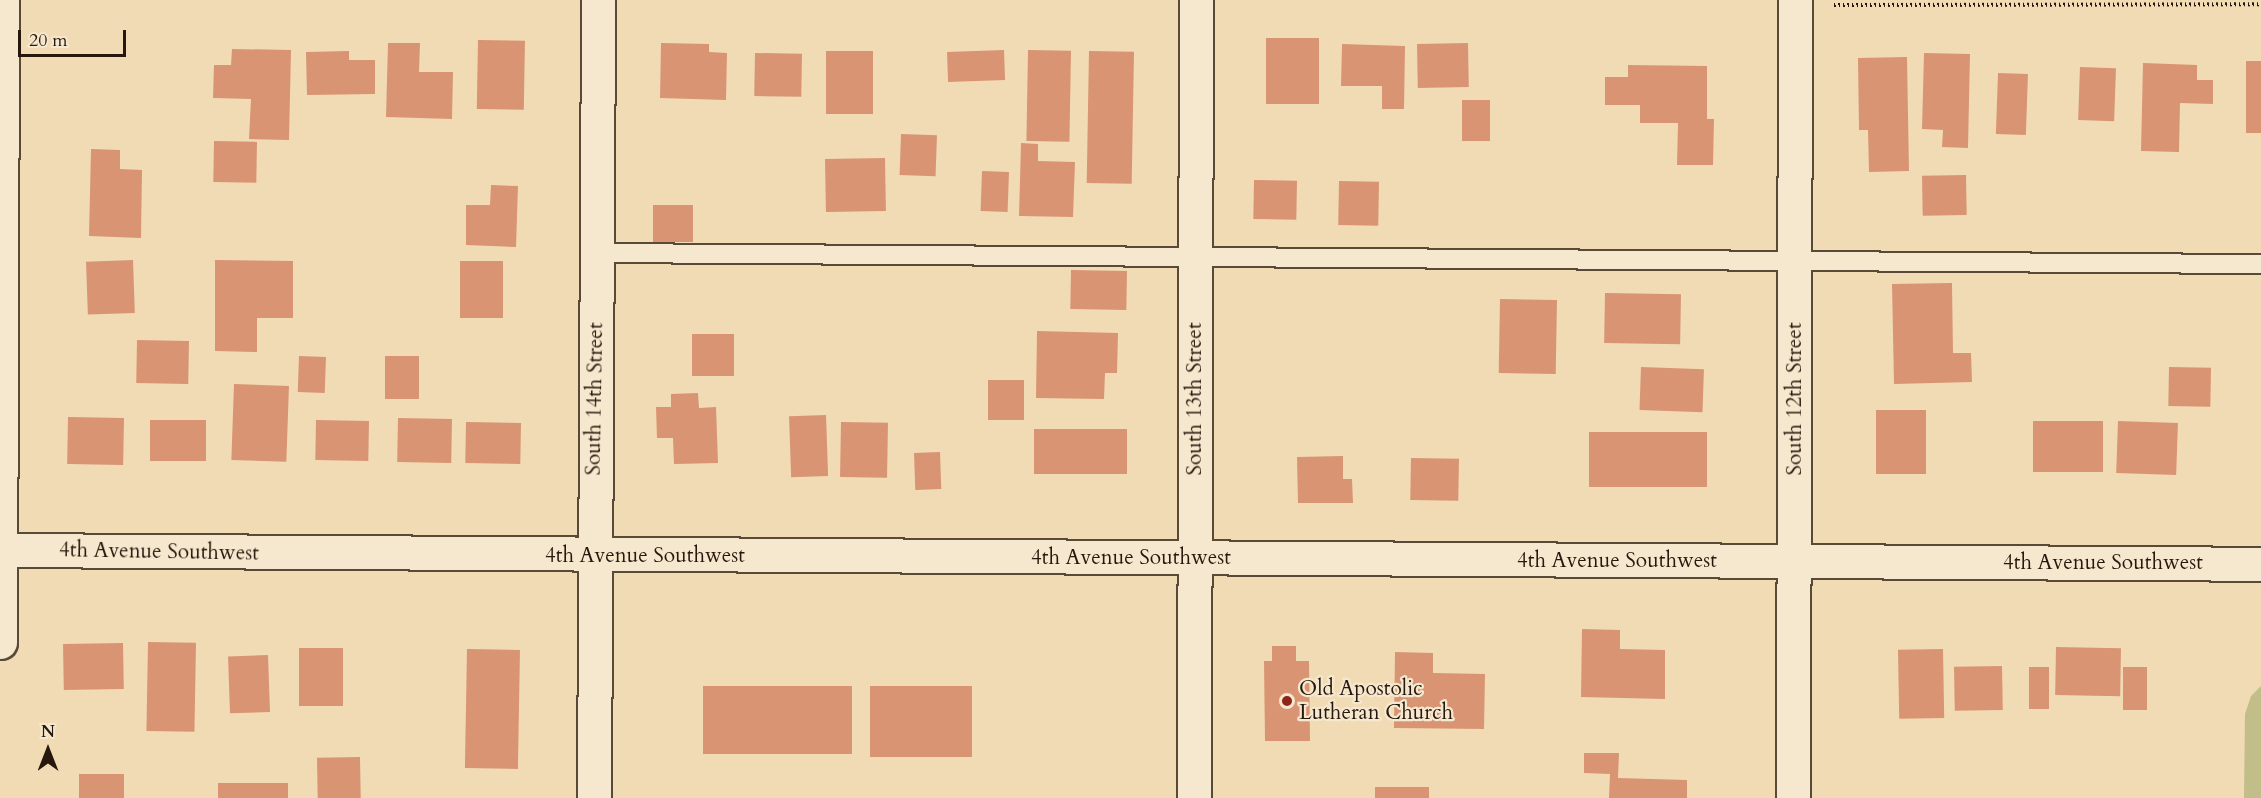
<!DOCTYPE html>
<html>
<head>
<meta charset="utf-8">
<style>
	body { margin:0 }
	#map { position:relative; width:2261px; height:798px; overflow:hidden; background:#f1dbb4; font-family:Cardo,serif }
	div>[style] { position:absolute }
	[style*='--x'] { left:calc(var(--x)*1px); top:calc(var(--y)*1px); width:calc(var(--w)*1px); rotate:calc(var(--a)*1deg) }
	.green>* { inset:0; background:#c1be89 }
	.building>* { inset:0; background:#d99474; transform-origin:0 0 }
	.path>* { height:4px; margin-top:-2px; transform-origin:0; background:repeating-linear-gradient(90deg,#26180d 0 1.5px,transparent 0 4.5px) }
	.roads { filter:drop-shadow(2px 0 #594937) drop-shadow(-2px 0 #594937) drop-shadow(0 2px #594937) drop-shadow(0 -2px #594937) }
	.service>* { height:18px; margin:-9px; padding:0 9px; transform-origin:9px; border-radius:9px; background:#f6e8ce }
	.minor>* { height:33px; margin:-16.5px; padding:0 16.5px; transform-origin:16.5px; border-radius:16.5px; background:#f6e8ce }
	.tertiary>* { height:33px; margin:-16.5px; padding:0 16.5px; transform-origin:16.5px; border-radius:16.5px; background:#f6e8ce }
	.dots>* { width:16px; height:16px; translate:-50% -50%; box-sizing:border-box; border:3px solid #f6e8ce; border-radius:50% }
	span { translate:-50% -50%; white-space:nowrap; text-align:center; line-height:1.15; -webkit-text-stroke:4.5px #f6e8ce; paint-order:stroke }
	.street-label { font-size:21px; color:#26180d }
	.poi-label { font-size:21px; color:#26180d }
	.left { translate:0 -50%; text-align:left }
	.north { position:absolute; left:18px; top:720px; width:60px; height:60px; -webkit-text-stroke:4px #f6e8ce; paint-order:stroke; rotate:0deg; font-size:16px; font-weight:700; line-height:24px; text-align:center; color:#26180d }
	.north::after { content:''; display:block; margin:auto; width:21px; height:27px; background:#26180d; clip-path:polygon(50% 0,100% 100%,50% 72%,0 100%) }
	.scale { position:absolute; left:18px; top:30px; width:108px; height:27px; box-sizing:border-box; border:3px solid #26180d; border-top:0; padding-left:8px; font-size:18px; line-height:21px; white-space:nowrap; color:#26180d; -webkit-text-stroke:4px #f6e8ce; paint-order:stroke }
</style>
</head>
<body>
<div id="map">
	<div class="green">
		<i style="clip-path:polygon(2261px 686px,2261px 798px,2244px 798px,2245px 714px,2251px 696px)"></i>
	</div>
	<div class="building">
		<i style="left:1266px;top:38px;width:53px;height:66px"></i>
		<i style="left:478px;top:40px;width:47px;height:69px;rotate:1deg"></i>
		<i style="clip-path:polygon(388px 43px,420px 43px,419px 72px,453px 72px,452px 119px,386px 117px)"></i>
		<i style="clip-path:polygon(661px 43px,709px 44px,709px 52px,727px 53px,726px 100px,660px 98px)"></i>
		<i style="left:1468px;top:43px;width:44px;height:51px;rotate:89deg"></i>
		<i style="clip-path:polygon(1342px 44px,1405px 46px,1404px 109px,1382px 109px,1382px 86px,1341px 86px)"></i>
		<i style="clip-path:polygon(232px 49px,291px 50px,289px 140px,249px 139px,251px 99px,213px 98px,214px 65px,231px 65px)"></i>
		<i style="left:1004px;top:50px;width:30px;height:57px;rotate:88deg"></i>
		<i style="left:1028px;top:50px;width:43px;height:91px;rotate:1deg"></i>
		<i style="clip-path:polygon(349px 51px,349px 60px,375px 60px,375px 94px,307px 95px,306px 52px)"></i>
		<i style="left:826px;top:51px;width:47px;height:63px"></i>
		<i style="left:1089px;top:51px;width:45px;height:132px;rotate:1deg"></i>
		<i style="left:755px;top:53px;width:47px;height:43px;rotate:1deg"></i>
		<i style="clip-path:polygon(1924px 53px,1970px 54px,1968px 148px,1942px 147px,1943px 130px,1922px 129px)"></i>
		<i style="clip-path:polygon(1907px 57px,1909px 171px,1869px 172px,1868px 130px,1859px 130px,1858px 58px)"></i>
		<i style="left:2246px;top:61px;width:15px;height:72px"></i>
		<i style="clip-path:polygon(2143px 63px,2197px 65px,2197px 80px,2213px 80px,2213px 104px,2180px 103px,2179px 152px,2141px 151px)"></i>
		<i style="clip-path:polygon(1628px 65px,1707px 66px,1707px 119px,1714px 119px,1713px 165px,1677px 165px,1678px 123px,1640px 123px,1640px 105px,1605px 105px,1605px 77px,1628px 77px)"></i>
		<i style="left:2080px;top:67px;width:36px;height:53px;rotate:2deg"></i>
		<i style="left:1998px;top:73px;width:30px;height:61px;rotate:2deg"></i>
		<i style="left:1462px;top:100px;width:28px;height:41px"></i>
		<i style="left:901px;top:134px;width:36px;height:41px;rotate:2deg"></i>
		<i style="left:214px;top:141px;width:43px;height:41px;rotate:1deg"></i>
		<i style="clip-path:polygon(1021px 143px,1038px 144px,1038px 161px,1075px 162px,1073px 217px,1019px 216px)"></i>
		<i style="clip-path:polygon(91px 149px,120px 150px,120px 169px,142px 170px,141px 238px,89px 236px)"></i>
		<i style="left:885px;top:158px;width:53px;height:60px;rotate:89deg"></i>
		<i style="left:982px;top:171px;width:27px;height:40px;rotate:2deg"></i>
		<i style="left:1966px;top:175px;width:40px;height:44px;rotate:89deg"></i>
		<i style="left:1254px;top:180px;width:43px;height:39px;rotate:1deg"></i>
		<i style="left:1339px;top:181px;width:40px;height:44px;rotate:1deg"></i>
		<i style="clip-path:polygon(491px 185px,518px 186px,516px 247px,466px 245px,466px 205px,490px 205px)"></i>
		<i style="left:653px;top:205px;width:40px;height:37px"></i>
		<i style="left:133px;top:260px;width:53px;height:47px;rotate:88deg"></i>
		<i style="clip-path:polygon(215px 260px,293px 261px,293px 318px,257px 318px,257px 352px,215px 351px)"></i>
		<i style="left:503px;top:261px;width:57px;height:43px;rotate:90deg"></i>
		<i style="left:1071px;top:270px;width:56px;height:39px;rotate:1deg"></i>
		<i style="clip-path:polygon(1952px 283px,1953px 353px,1971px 353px,1972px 382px,1894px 384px,1892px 284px)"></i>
		<i style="left:1605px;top:293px;width:76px;height:50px;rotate:1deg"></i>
		<i style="left:1500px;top:299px;width:57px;height:74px;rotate:1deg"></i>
		<i style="clip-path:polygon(1037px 331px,1118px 333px,1117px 373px,1105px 373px,1104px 399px,1036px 398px)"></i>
		<i style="left:692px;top:334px;width:42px;height:42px"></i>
		<i style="left:137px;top:340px;width:52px;height:43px;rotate:1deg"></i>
		<i style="left:299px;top:356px;width:27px;height:36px;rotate:2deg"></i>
		<i style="left:385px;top:356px;width:34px;height:43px"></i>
		<i style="left:1641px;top:367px;width:63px;height:43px;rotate:2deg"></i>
		<i style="left:2169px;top:367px;width:42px;height:39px;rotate:1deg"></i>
		<i style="left:988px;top:380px;width:36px;height:40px"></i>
		<i style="left:234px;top:384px;width:55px;height:76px;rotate:2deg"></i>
		<i style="clip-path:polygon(698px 393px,699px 408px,716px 407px,718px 463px,674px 464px,673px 438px,657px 438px,656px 407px,671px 407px,671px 394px)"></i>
		<i style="left:1876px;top:410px;width:50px;height:64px"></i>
		<i style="left:826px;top:415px;width:61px;height:37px;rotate:88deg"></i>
		<i style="left:68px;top:417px;width:56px;height:47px;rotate:1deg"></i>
		<i style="left:398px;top:418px;width:54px;height:44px;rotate:1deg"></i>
		<i style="left:150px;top:420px;width:56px;height:41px"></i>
		<i style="left:316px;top:420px;width:53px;height:40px;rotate:1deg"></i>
		<i style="left:2103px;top:421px;width:51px;height:70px;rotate:90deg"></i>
		<i style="left:2118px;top:421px;width:60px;height:52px;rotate:2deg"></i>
		<i style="left:466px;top:422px;width:55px;height:41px;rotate:1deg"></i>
		<i style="left:841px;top:422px;width:47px;height:55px;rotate:1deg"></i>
		<i style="left:1127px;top:429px;width:45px;height:93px;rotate:90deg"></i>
		<i style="left:1589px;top:432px;width:118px;height:55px"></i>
		<i style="left:940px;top:452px;width:37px;height:26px;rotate:88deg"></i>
		<i style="clip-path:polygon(1343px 456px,1343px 479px,1352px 479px,1353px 503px,1298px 503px,1297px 457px)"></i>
		<i style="left:1411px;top:458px;width:48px;height:42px;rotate:1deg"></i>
		<i style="clip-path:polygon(1582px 629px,1620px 630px,1620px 649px,1665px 650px,1665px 699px,1581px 697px)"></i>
		<i style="left:148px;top:642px;width:48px;height:89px;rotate:1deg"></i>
		<i style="left:123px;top:643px;width:46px;height:60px;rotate:89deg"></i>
		<i style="clip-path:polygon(1272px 646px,1296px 646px,1296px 661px,1309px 661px,1310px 741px,1265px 741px,1264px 661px,1272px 661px)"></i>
		<i style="left:2056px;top:647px;width:65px;height:48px;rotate:1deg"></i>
		<i style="left:299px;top:648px;width:44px;height:58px"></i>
		<i style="left:467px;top:649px;width:53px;height:119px;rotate:1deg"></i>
		<i style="left:1943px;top:649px;width:69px;height:45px;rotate:89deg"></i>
		<i style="clip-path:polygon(1395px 652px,1433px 653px,1433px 673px,1485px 674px,1484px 729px,1394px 728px)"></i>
		<i style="left:268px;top:655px;width:57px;height:40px;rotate:88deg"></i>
		<i style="left:2002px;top:666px;width:44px;height:48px;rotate:89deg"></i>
		<i style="left:2029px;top:667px;width:20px;height:42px"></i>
		<i style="left:2123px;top:667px;width:24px;height:43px"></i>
		<i style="left:703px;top:686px;width:149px;height:68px"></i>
		<i style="left:870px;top:686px;width:102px;height:71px"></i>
		<i style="clip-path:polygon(1584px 753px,1619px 753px,1618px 778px,1687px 780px,1687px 798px,1609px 798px,1610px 774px,1584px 773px)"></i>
		<i style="left:360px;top:757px;width:41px;height:43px;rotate:89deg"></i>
		<i style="left:124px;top:774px;width:24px;height:45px;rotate:90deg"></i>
		<i style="left:288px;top:783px;width:15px;height:70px;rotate:90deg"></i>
		<i style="left:1375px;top:787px;width:54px;height:11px"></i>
	</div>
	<div class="path">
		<i style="--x:1834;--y:5;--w:427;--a:-0.1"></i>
	</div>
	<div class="roads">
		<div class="service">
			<i style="--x:597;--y:253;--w:1664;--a:0.38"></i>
		</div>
		<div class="minor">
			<i style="--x:0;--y:550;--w:2261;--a:0.35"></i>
			<i style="--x:0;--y:642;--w:642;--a:-89.82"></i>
			<i style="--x:594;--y:798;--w:798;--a:-89.71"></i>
			<i style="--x:1194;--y:798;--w:798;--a:-89.86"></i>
		</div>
		<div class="tertiary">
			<i style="--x:1793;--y:798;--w:798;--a:-89.86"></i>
		</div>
	</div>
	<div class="dots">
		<i style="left:1287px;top:701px;background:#8f2418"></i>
	</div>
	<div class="street-label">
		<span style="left:595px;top:399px;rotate:-89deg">South 14th Street</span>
		<span style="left:1195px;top:399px;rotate:-90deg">South 13th Street</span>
		<span style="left:1795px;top:399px;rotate:-90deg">South 12th Street</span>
		<span style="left:159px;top:552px;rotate:1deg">4th Avenue Southwest</span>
		<span style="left:645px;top:556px">4th Avenue Southwest</span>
		<span style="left:1131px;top:558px">4th Avenue Southwest</span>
		<span style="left:1617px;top:561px">4th Avenue Southwest</span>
		<span style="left:2103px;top:563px">4th Avenue Southwest</span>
	</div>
	<div class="poi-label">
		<span class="left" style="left:1299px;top:701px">Old Apostolic<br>Lutheran Church</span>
	</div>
	<div class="north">N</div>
	<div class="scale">20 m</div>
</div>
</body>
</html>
